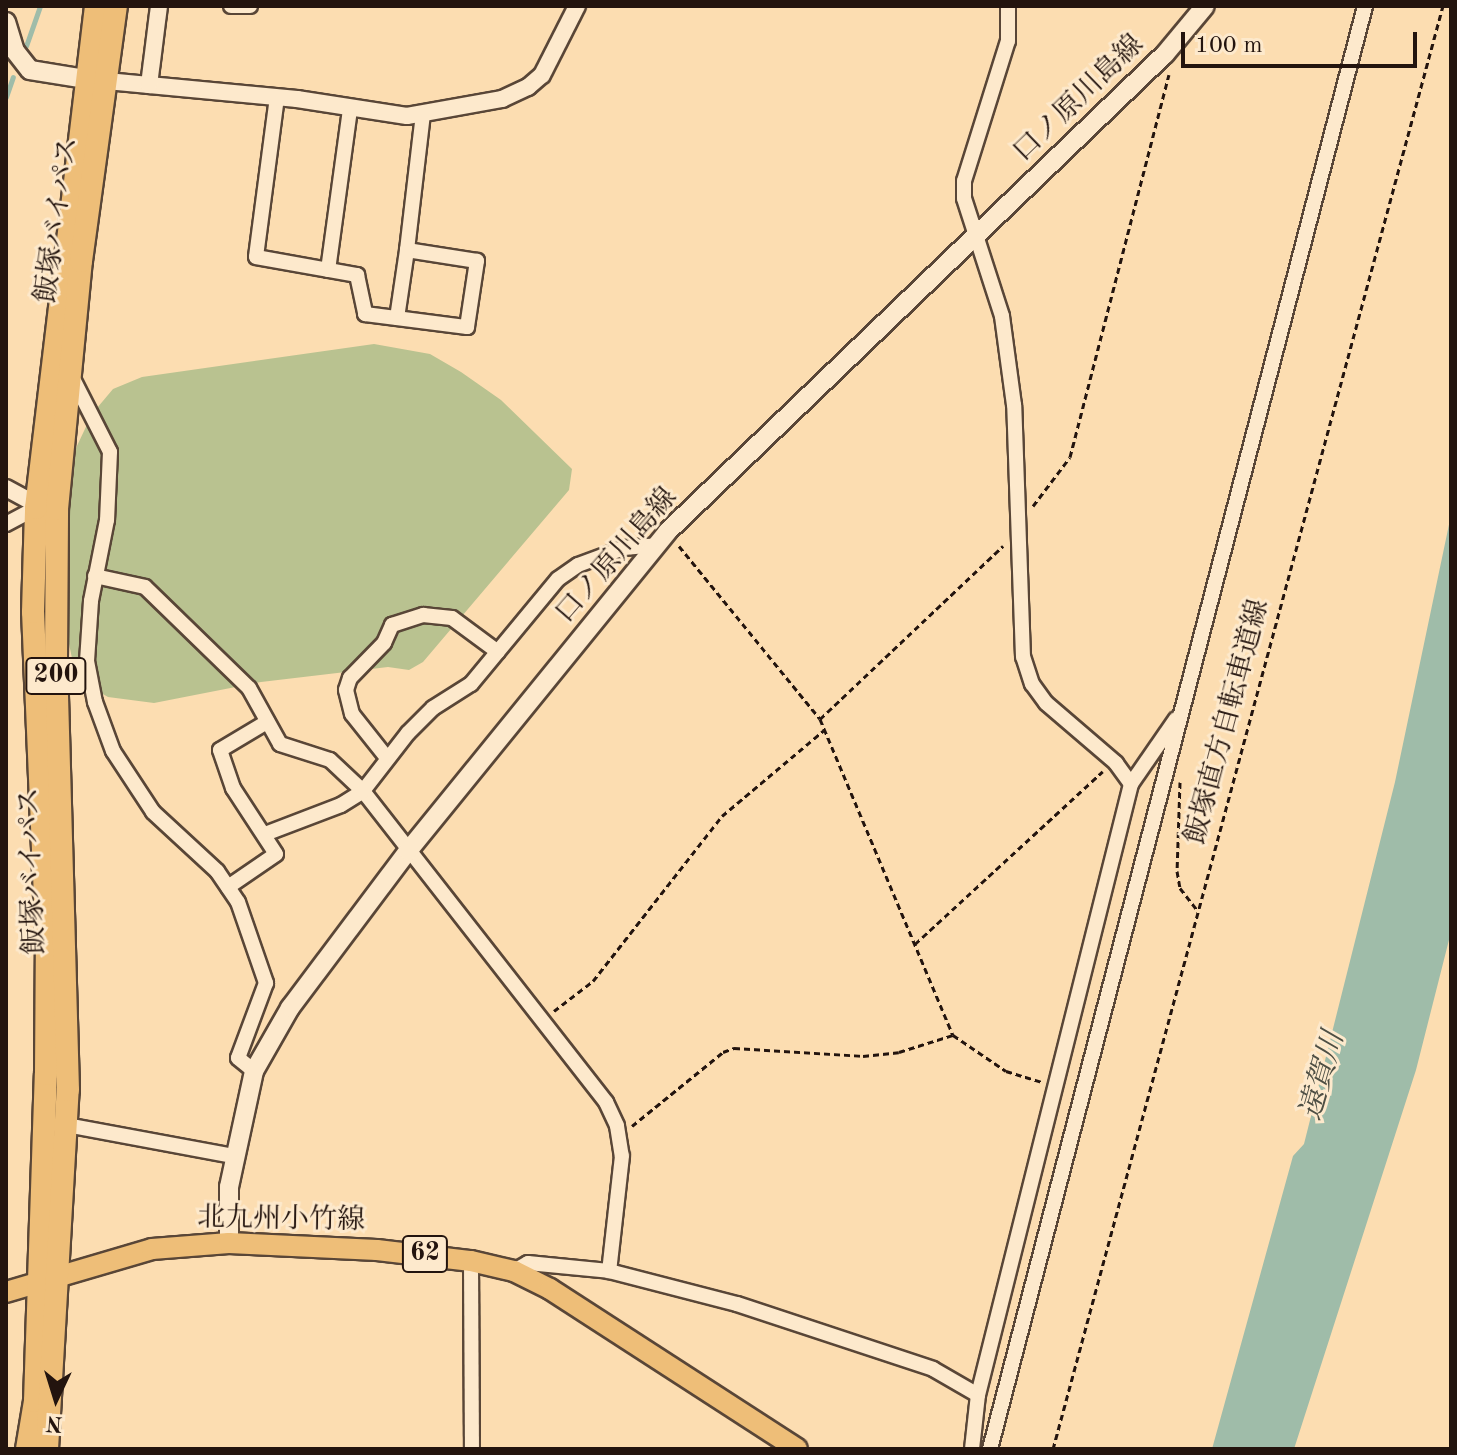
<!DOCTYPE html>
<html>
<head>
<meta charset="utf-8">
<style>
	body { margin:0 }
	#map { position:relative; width:1457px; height:1455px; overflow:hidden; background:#fcddb1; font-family:"Old Standard TT","Noto Serif JP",serif }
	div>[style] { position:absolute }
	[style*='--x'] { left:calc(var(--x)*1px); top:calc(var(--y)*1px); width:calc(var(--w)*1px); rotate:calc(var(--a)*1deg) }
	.green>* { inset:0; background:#b9c290 }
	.water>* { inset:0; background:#9fbca9 }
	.stream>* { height:5px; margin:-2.5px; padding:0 2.5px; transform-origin:2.5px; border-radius:2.5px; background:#9fbca9 }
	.path>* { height:3px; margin-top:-1.5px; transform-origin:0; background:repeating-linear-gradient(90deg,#23140e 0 6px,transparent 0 10px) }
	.roads { filter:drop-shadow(2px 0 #594637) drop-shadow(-2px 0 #594637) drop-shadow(0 2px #594637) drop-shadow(0 -2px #594637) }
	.minor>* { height:14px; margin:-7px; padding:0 7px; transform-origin:7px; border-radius:7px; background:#fde9cc }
	.tertiary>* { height:16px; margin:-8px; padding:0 8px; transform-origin:8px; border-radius:8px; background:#fde9cc }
	.secondary>* { height:18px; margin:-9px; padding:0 9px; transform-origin:9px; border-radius:9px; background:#fde9cc }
	.primary>* { height:20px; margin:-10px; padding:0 10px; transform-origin:10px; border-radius:10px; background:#eebe78 }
	.trunk>* { height:22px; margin:-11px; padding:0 11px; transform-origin:11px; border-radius:11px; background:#eebe78 }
	span { translate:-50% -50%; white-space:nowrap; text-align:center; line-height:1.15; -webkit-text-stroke:6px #fde9cc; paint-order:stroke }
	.shield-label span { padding:2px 6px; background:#fde9cc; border:2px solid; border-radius:6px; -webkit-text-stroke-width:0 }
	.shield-label { font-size:26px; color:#23140e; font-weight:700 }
	.street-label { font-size:28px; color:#23140e }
	.water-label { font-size:30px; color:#4e4f44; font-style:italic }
	.frame { position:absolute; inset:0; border:8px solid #23140e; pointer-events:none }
	.north { position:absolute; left:16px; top:1359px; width:80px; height:80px; -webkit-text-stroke:6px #fde9cc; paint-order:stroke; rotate:184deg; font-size:22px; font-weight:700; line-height:32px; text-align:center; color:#23140e }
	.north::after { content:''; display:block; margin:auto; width:28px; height:36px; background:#23140e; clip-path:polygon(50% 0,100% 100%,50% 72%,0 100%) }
	.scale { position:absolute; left:1181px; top:32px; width:236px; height:36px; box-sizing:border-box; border:4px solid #23140e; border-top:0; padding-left:10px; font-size:24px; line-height:28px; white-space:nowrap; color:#23140e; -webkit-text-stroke:6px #fde9cc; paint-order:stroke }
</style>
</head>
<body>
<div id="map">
	<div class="green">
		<i style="clip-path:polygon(374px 344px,430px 354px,461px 372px,501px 400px,572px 469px,569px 490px,423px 662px,409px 670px,388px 667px,261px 682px,154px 703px,108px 697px,85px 684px,73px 663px,64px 620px,66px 496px,76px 448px,92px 414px,113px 389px,142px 377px)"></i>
	</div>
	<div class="water">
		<i style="clip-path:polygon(1451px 515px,1451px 932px,1416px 1070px,1294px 1449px,1212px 1449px,1293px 1156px,1304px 1144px,1395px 782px)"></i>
	</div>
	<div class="stream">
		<i style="--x:26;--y:46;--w:42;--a:-70.7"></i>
		<i style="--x:6;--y:97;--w:21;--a:-71"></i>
	</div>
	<div class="path">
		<i style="--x:1033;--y:506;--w:61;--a:-52.9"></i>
		<i style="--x:1070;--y:457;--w:395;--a:-75.5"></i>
		<i style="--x:679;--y:546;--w:223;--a:50.8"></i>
		<i style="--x:820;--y:719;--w:343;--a:67.2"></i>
		<i style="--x:953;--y:1035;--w:64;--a:34.2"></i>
		<i style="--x:1006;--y:1071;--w:39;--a:17"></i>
		<i style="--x:820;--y:719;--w:252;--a:-43.4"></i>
		<i style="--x:1180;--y:782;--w:89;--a:91.9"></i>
		<i style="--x:1177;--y:871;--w:17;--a:80"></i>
		<i style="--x:1180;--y:888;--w:29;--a:52"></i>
		<i style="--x:915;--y:944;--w:255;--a:-42.6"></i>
		<i style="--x:554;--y:1011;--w:49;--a:-37.6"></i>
		<i style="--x:593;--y:981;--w:209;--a:-52"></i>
		<i style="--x:722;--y:816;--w:133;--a:-40.1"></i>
		<i style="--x:632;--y:1126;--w:117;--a:-39.1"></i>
		<i style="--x:723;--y:1052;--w:12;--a:-20"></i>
		<i style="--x:734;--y:1048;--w:129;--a:3.5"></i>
		<i style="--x:863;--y:1056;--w:36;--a:-6"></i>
		<i style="--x:899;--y:1052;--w:57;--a:-17.5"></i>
		<i style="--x:1053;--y:1449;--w:1495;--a:-74.88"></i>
	</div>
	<div class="roads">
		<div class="minor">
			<i style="--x:231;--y:6;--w:19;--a:0"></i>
			<i style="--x:277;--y:97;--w:161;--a:97.5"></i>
			<i style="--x:256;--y:257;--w:103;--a:10.1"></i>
			<i style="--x:357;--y:275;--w:40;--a:78"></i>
			<i style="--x:365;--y:314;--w:103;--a:7.3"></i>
			<i style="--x:467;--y:327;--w:67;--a:-81.4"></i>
			<i style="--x:477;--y:261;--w:71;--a:-171.1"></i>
			<i style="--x:407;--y:250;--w:138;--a:-83.3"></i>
			<i style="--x:328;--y:270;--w:162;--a:-82.2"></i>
			<i style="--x:397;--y:318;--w:69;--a:-81.6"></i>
			<i style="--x:71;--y:375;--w:86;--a:63.1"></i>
			<i style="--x:110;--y:452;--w:68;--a:92.5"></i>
			<i style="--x:107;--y:520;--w:83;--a:101.2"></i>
			<i style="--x:91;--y:601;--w:60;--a:93.8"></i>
			<i style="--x:87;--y:661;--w:42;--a:79"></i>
			<i style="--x:95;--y:702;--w:52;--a:69.8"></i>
			<i style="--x:113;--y:751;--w:73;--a:56.7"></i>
			<i style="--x:153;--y:812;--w:87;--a:42.7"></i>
			<i style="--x:217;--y:871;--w:37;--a:56"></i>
			<i style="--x:238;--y:902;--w:86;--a:70.9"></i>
			<i style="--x:266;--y:983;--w:80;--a:110.5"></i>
			<i style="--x:238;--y:1058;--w:21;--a:39"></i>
			<i style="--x:6;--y:524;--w:34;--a:-28"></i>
			<i style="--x:95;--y:576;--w:51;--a:12.4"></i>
			<i style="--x:145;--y:587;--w:145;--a:44.2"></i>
			<i style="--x:249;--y:688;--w:64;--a:61"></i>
			<i style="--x:280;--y:744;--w:52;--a:17.7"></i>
			<i style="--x:330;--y:760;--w:45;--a:43.2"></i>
			<i style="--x:363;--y:791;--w:395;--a:52"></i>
			<i style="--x:606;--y:1102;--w:26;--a:65"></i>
			<i style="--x:617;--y:1126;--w:30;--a:81"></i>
			<i style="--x:622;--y:1156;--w:116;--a:96.4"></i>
			<i style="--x:387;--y:758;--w:56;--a:-128.5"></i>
			<i style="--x:352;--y:714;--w:25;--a:-104"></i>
			<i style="--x:346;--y:690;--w:13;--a:-72"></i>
			<i style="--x:350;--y:678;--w:49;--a:-45.8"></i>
			<i style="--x:384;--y:643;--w:20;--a:-66"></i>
			<i style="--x:392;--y:625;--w:33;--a:-18"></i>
			<i style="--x:423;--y:615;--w:29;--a:6"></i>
			<i style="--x:452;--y:618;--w:57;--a:36.5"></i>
			<i style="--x:1131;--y:784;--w:79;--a:-55.3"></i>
			<i style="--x:265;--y:834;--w:81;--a:-20.9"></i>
			<i style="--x:341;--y:805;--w:26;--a:-32"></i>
			<i style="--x:363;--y:791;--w:73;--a:-52.2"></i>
			<i style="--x:408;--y:733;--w:35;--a:-45"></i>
			<i style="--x:433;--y:708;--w:45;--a:-32.3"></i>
			<i style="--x:471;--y:684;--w:136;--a:-50.4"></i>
			<i style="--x:558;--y:579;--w:24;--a:-35"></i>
			<i style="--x:578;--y:565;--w:49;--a:-20.3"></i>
			<i style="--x:624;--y:548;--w:33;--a:-5"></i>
			<i style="--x:228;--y:887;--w:58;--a:-34.5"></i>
			<i style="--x:276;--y:854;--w:79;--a:-123.1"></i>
			<i style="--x:233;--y:788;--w:40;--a:-108.9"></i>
			<i style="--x:220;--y:750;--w:55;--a:-30.8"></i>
			<i style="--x:66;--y:1125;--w:170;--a:10.5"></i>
			<i style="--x:471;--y:1261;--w:188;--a:89.7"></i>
			<i style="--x:514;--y:1271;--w:16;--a:-30"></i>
			<i style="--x:528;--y:1263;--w:81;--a:5.6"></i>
			<i style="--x:609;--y:1271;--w:132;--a:14.5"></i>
			<i style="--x:737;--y:1304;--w:206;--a:18.3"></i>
			<i style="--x:933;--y:1369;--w:52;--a:30"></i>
			<i style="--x:978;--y:1395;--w:630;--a:-75.94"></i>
			<i style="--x:1131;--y:784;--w:26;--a:-126"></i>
			<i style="--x:1116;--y:763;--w:92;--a:-139.4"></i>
			<i style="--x:1046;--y:703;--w:24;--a:-126"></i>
			<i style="--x:1032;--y:684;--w:28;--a:-108"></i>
			<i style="--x:1023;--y:657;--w:252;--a:-92"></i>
			<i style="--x:1014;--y:405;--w:90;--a:-97.7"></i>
			<i style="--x:1002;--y:316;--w:124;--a:-107.9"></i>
			<i style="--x:964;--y:198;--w:17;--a:-90"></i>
			<i style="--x:964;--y:181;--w:147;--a:-72.6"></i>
			<i style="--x:1008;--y:41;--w:35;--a:-90"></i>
			<i style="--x:972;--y:1449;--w:54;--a:-83.7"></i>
			<i style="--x:990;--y:1449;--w:1491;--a:-75.43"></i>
		</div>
		<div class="tertiary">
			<i style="--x:96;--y:80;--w:202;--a:5.4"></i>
			<i style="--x:297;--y:99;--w:111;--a:8.8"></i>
			<i style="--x:407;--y:116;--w:97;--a:-10.1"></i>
			<i style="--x:502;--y:99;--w:29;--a:-25"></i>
			<i style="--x:528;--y:87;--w:18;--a:-41"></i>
			<i style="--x:542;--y:75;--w:77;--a:-63.1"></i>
			<i style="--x:149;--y:85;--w:80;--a:-82.8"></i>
			<i style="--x:6;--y:488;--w:42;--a:28.4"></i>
		</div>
		<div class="secondary">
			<i style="--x:6;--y:22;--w:30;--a:73"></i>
			<i style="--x:15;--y:51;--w:24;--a:52"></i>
			<i style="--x:30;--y:70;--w:57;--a:9.1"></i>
			<i style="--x:229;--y:1243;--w:56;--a:-90"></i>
			<i style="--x:229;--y:1187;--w:119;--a:-77.8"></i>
			<i style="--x:254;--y:1071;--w:73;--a:-60.3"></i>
			<i style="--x:290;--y:1008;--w:196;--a:-53.1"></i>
			<i style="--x:408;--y:851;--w:411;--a:-50.9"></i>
			<i style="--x:667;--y:532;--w:690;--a:-43.83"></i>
			<i style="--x:1165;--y:54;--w:62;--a:-50.2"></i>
		</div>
		<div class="primary">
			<i style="--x:6;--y:1292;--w:152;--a:-16.4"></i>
			<i style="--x:152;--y:1249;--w:77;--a:-4.5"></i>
			<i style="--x:229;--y:1243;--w:148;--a:2.7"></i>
			<i style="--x:377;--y:1250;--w:95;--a:6.7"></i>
			<i style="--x:471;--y:1261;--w:44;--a:13.1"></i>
			<i style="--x:514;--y:1271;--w:40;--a:26.6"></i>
			<i style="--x:550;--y:1289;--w:294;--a:32.9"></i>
		</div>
		<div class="trunk">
			<i style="--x:27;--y:1449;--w:49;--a:-80.5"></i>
			<i style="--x:35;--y:1401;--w:327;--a:-88.1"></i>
			<i style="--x:46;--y:1074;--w:129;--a:-89.6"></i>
			<i style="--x:47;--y:945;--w:333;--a:-92.4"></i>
			<i style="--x:33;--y:612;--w:104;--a:-88.3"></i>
			<i style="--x:36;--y:508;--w:506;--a:-83.18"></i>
			<i style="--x:47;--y:1449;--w:360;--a:-86.7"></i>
			<i style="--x:68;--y:1090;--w:430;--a:-91.6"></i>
			<i style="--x:56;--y:660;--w:151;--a:-89.6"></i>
			<i style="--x:57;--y:509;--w:249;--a:-84.5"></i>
			<i style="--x:81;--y:261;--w:257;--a:-82.2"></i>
		</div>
	</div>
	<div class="shield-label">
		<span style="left:56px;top:676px">200</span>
		<span style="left:425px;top:1254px">62</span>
	</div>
	<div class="street-label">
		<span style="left:1079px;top:99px;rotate:-44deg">口ノ原川島線</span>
		<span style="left:58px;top:220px;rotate:-82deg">飯塚バイパス</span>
		<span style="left:617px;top:556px;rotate:-49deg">口ノ原川島線</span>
		<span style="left:1228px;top:722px;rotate:-75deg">飯塚直方自転車道線</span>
		<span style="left:33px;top:871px;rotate:-92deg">飯塚バイパス</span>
		<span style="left:281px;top:1220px;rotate:1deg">北九州小竹線</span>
	</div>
	<div class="water-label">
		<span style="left:1323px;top:1076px;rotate:-74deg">遠賀川</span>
	</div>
	<div class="frame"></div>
	<div class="north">N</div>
	<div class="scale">100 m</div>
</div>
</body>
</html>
